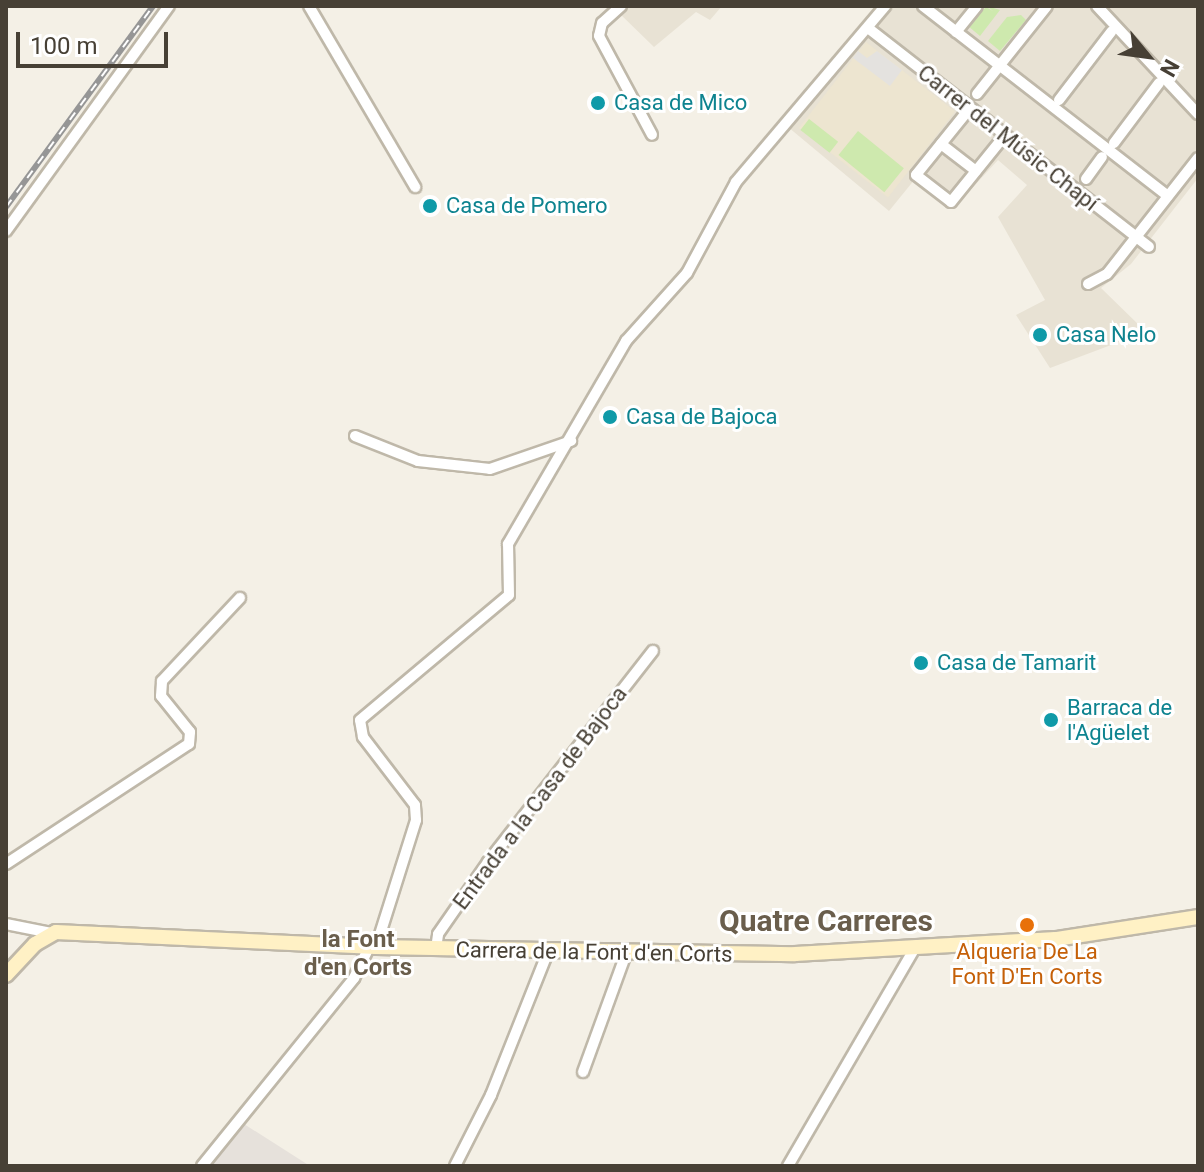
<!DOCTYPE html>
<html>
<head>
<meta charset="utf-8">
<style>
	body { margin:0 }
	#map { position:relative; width:1204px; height:1172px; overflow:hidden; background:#f4f0e6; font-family:Roboto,sans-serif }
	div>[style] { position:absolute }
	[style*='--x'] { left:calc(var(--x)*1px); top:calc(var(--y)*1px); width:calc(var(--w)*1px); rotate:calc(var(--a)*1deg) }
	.residential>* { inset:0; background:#e8e2d4 }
	.industrial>* { inset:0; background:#e6e1db }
	.education>* { inset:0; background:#ede5d0; transform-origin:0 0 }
	.green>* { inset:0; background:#cee9ae; transform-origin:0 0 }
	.parking>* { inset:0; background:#e4e2df }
	.roads { filter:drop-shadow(2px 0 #bfb8a9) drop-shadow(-2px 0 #bfb8a9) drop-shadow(0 2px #bfb8a9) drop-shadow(0 -2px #bfb8a9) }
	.street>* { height:10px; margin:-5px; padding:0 5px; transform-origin:5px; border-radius:5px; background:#fff }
	.secondary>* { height:14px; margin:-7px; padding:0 7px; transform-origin:7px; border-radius:7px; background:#fff1c5 }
	.rail>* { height:6px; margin-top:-3px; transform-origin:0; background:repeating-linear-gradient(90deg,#fff 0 9px,#969696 0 18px); box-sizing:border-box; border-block:2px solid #969696 }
	.dots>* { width:22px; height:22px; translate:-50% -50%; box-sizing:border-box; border:4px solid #fff; border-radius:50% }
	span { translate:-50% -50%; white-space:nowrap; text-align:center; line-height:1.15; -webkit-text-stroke:6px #fff; paint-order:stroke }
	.culture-label { font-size:22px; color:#0d838f }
	.left { translate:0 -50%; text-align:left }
	.street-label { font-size:22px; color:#474035 }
	.food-label { font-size:22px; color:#c56008 }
	.neighbourhood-label { font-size:24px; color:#6a5e4c; font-weight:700 }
	.district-label { font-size:30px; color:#6a5e4c; font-weight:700 }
	.frame { position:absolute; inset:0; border:8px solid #474035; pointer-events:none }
	.north { position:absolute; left:1108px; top:16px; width:80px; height:80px; -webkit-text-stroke:6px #fff; paint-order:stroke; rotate:119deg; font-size:22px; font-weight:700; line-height:32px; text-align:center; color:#474035 }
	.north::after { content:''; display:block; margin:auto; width:28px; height:36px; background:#474035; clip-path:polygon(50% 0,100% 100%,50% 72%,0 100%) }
	.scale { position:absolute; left:16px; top:32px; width:152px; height:36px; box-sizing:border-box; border:4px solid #474035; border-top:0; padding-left:10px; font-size:24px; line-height:28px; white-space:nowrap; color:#474035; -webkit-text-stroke:6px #fff; paint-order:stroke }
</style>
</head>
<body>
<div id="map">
	<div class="residential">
		<i style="clip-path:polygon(623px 6px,722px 6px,710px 20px,696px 12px,654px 47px,618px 12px)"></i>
		<i style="clip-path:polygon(881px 6px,1198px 6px,1198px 178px,1131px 264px,1101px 288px,1141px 327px,1127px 339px,1050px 368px,1016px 315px,1045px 300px,998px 217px,1027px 185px,998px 160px,953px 209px,915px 179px,889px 211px,788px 127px)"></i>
	</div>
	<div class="industrial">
		<i style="clip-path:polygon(244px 1124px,310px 1166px,210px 1166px)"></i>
	</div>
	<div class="education">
		<i style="left:866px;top:42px;width:113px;height:109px;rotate:38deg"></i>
	</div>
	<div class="green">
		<i style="clip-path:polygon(987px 6px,1000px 10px,980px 36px,968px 26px,986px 7px,993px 11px)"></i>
		<i style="clip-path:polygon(1021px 15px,1026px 20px,1000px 51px,988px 41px,1007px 17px)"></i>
		<i style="left:809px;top:119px;width:37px;height:14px;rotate:38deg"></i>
		<i style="left:858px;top:131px;width:59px;height:31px;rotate:39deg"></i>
	</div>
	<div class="parking">
		<i style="clip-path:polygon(858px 51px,867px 58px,877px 51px,902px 70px,890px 86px,853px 58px)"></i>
	</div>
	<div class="roads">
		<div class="street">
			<i style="--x:309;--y:6;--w:210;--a:59.6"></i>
			<i style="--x:621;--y:6;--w:25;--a:138"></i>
			<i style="--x:602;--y:23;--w:13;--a:103"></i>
			<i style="--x:599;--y:36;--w:112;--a:61.8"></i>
			<i style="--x:923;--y:6;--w:310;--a:37.8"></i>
			<i style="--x:1097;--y:6;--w:148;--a:46.9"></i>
			<i style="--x:868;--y:28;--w:356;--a:37.9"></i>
			<i style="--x:956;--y:32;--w:33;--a:-51"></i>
			<i style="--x:977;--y:94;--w:112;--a:-51.5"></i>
			<i style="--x:1059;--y:100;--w:86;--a:-52.6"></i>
			<i style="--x:970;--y:108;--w:86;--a:128.9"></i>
			<i style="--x:916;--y:175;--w:44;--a:37.6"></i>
			<i style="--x:951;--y:202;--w:86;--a:-51.1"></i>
			<i style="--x:1114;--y:143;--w:75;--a:-53.1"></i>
			<i style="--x:941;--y:144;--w:44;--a:37.6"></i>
			<i style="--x:1086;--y:179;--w:27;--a:-54"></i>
			<i style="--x:6;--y:231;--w:278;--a:-54.1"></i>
			<i style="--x:1088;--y:284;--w:21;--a:-28"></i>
			<i style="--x:1107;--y:274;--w:147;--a:-51.9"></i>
			<i style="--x:355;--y:436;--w:68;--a:21.6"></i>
			<i style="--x:418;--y:461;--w:72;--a:6.3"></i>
			<i style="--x:490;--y:469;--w:86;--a:-19.1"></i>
			<i style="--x:6;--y:864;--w:219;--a:-33.3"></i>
			<i style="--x:189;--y:744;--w:12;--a:-85"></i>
			<i style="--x:190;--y:732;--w:46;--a:-128.9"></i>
			<i style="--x:161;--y:696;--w:15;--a:-86"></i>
			<i style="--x:162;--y:681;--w:114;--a:-46.8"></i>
			<i style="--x:6;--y:924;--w:46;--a:11.3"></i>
			<i style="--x:376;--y:947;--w:133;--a:-72.5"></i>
			<i style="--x:416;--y:820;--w:15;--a:-94"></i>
			<i style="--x:415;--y:805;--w:86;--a:-127.4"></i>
			<i style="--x:363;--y:737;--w:17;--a:-100"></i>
			<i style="--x:360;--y:720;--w:194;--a:-40"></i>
			<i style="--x:509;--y:595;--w:51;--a:-91.1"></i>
			<i style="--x:508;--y:544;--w:235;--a:-59.8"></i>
			<i style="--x:626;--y:341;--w:91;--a:-48.1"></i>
			<i style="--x:687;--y:273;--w:103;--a:-61.7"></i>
			<i style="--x:736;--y:182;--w:231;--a:-49.7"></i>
			<i style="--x:436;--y:949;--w:15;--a:-82"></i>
			<i style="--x:438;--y:934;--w:88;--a:-55.2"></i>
			<i style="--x:488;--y:862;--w:268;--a:-52"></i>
			<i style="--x:583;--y:1072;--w:126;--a:-70"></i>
			<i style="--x:202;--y:1166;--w:242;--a:-51"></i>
			<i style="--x:354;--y:978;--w:34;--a:-64"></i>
			<i style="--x:455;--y:1166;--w:80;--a:-63.1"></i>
			<i style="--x:491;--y:1095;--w:154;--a:-68.3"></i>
			<i style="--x:788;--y:1166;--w:255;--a:-59.8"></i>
		</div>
		<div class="secondary">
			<i style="--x:6;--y:975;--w:42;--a:-46.9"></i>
			<i style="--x:35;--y:944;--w:24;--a:-30"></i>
			<i style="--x:56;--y:932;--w:320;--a:2.7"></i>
			<i style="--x:376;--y:947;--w:419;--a:1"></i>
			<i style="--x:795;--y:954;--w:261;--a:-3.3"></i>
			<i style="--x:1056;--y:939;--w:144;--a:-8.8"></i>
		</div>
	</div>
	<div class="rail">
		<i style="--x:6;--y:207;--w:249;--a:-53.8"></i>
	</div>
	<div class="dots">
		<i style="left:598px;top:103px;background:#0f9aa8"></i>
		<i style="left:430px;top:206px;background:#0f9aa8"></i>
		<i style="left:1040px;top:335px;background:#0f9aa8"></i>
		<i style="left:610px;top:417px;background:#0f9aa8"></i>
		<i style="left:921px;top:663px;background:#0f9aa8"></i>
		<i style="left:1051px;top:720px;background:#0f9aa8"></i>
		<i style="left:1027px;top:925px;background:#e8710a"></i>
	</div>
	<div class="culture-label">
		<span class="left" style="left:614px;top:103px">Casa de Mico</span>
		<span class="left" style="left:446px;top:206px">Casa de Pomero</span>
		<span class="left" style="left:1056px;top:335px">Casa Nelo</span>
		<span class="left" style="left:626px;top:417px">Casa de Bajoca</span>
		<span class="left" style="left:937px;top:663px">Casa de Tamarit</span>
		<span class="left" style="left:1067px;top:720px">Barraca de<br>l'Agüelet</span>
	</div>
	<div class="street-label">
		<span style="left:1008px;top:138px;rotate:38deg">Carrer del Músic Chapí</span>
		<span style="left:540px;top:798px;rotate:-53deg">Entrada a la Casa de Bajoca</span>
		<span style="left:594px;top:952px;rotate:1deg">Carrera de la Font d'en Corts</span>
	</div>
	<div class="food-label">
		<span style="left:1027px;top:964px">Alqueria De La<br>Font D'En Corts</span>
	</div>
	<div class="neighbourhood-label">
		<span style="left:358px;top:954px">la Font<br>d'en Corts</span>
	</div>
	<div class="district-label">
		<span style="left:826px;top:921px">Quatre Carreres</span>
	</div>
	<div class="frame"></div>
	<div class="north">N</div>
	<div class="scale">100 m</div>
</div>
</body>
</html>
